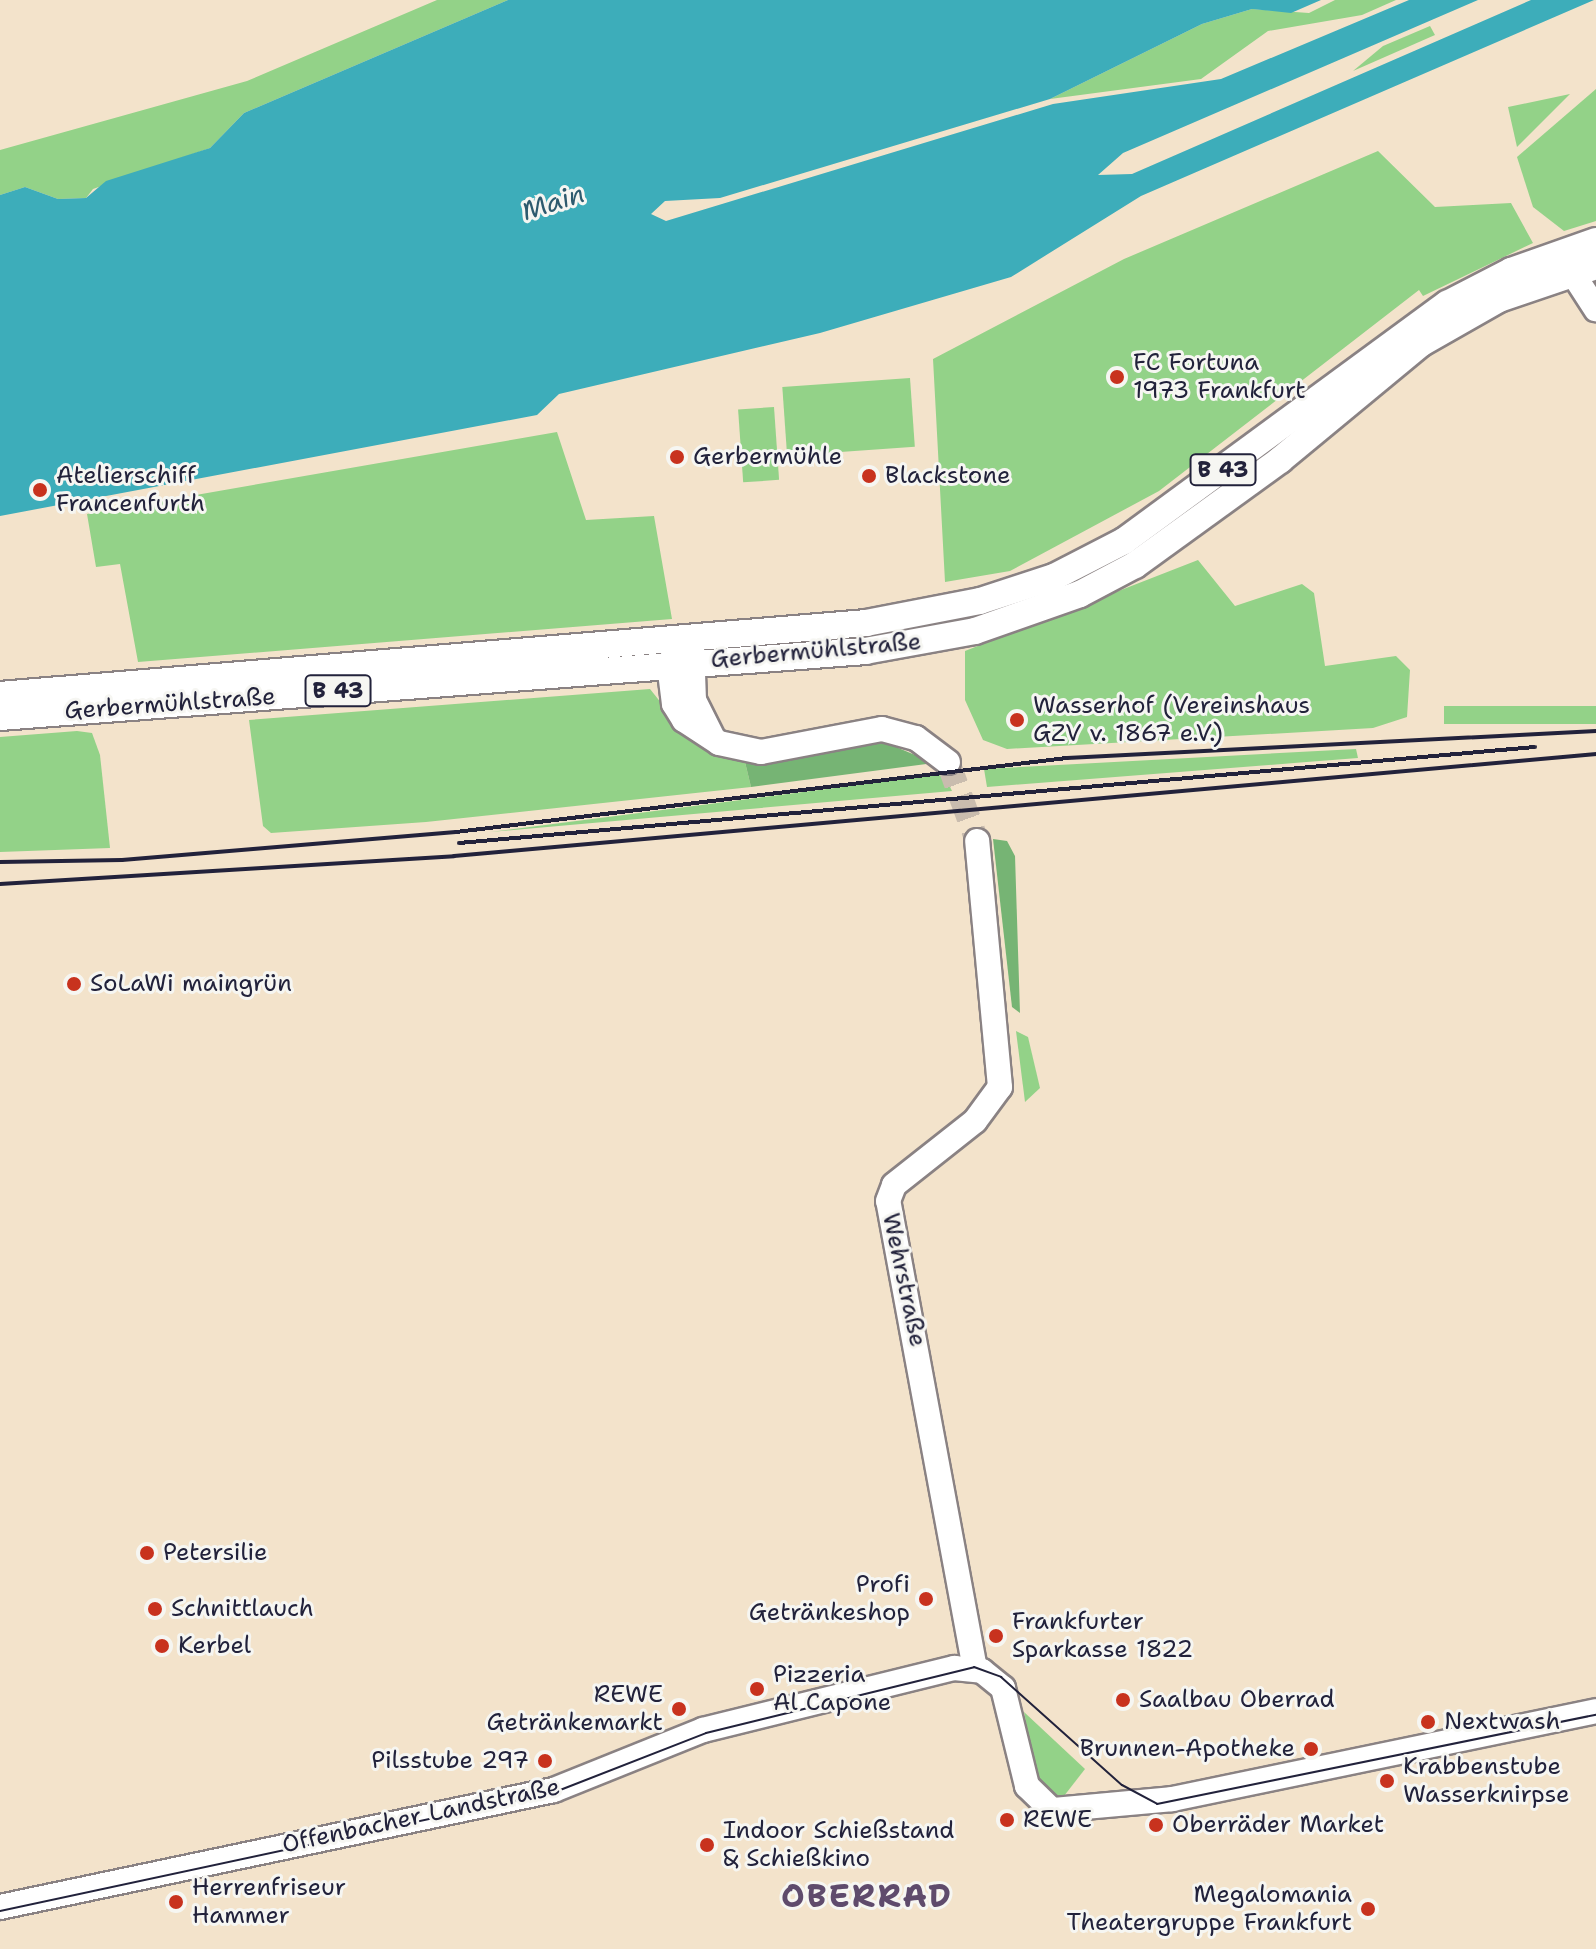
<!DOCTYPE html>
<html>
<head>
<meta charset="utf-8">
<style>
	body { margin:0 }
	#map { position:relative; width:1596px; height:1949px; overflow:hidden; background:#f3e3cb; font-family:"Shantell Sans",sans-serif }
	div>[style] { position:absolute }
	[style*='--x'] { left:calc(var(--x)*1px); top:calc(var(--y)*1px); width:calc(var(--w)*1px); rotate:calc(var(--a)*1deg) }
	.green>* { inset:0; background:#93d288; transform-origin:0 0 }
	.forest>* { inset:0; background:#76b474 }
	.water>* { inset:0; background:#3dadba }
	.secondary-tunnel>* { height:24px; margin-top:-12px; transform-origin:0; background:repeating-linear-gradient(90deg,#c9bcae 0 24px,transparent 0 36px) }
	.roads { filter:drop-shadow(2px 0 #8a8283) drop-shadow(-2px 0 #8a8283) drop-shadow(0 2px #8a8283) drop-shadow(0 -2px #8a8283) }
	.secondary>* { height:24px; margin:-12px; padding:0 12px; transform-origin:12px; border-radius:12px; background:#fff }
	.primary>* { height:26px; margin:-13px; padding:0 13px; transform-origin:13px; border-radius:13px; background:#fff }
	.tram>* { height:2px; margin:-1px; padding:0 1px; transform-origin:1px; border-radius:1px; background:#22223b }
	.rail>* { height:4px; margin:-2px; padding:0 2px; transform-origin:2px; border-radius:2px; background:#22223b }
	.dots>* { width:22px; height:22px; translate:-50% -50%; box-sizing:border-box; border:4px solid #f6f6f2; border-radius:50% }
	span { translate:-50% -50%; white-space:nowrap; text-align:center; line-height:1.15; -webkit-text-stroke:6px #f6f6f2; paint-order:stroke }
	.shield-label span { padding:2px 6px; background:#f6f6f2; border:2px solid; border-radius:6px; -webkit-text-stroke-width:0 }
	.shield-label { font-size:22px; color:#22223b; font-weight:700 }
	.poi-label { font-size:24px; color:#22223b }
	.left { translate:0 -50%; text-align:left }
	.right { translate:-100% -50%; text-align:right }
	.street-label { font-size:24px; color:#22223b }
	.water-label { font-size:26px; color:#2d5a6e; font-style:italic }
	.district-label { font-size:32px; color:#5f4b6c; font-weight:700; letter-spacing:2px }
</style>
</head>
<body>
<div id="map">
	<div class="green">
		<i style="clip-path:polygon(437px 0,508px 0,244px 113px,210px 148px,93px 189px,86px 198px,58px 199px,25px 187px,0 195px,0 150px,247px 81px)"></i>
		<i style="clip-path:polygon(1335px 0,1396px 0,1362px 15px,1268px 31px,1201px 79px,1050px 99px,1202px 24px,1252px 9px,1309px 13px)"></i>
		<i style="clip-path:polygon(1430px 26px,1435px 35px,1353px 71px,1383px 46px)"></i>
		<i style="clip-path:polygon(1596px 89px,1596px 221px,1564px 231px,1533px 207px,1517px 157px)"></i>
		<i style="clip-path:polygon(1570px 94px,1517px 147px,1508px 107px)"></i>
		<i style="clip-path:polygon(1378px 151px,1435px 207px,1511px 203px,1533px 243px,1423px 296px,1419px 290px,1159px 491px,1010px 571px,945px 582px,933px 359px,1124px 259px)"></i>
		<i style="left:910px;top:378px;width:69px;height:128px;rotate:86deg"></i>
		<i style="left:774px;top:407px;width:73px;height:36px;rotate:86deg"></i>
		<i style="clip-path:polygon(557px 432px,586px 520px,654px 516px,672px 619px,138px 662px,120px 564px,96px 567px,87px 514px)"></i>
		<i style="clip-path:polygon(1198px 560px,1235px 606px,1302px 584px,1314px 593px,1325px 666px,1396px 656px,1410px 670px,1407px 717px,1373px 728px,1007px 749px,983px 740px,965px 700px,965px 651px)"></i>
		<i style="clip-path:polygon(650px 689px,690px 739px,745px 762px,751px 787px,426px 822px,271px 833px,263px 826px,249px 720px)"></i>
		<i style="left:1596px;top:706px;width:18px;height:152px;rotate:90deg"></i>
		<i style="clip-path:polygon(77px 731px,92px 733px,100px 755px,110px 848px,0 852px,0 737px)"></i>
		<i style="clip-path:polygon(1356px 749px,1358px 758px,987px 787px,984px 769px)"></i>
		<i style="clip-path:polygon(944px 774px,952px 791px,490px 832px)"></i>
		<i style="clip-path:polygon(1016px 1031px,1028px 1037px,1040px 1088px,1025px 1102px)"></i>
		<i style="clip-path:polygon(1024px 1712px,1085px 1769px,1064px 1796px,1048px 1795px,1037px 1779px)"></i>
	</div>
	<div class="forest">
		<i style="clip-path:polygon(877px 739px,934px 763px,751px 787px,745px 762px)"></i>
		<i style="clip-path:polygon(993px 839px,1007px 841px,1015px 856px,1020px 1013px,1012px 1007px)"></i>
	</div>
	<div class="water">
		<i style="clip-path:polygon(508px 0,1321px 0,1291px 13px,1252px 9px,1202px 24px,1050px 99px,720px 198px,665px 201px,651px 214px,666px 221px,1053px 104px,1221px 79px,1409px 0,1478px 0,1123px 153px,1098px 175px,1132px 174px,1531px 0,1594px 0,1141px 196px,1011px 277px,820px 333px,559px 394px,537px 415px,0 516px,0 195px,25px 187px,58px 199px,86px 198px,106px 181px,210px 148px,244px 113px)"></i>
	</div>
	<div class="secondary-tunnel">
		<i style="--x:948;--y:762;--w:84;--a:69.8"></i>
	</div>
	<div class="roads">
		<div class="secondary">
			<i style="--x:1572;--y:253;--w:27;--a:80"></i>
			<i style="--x:1577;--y:280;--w:35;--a:57"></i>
			<i style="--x:692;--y:646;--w:54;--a:87.9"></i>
			<i style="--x:694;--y:700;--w:40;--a:63.4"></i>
			<i style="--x:677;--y:649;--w:17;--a:118"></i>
			<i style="--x:669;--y:664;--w:40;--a:82.9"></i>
			<i style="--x:674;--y:704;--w:19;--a:58"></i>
			<i style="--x:684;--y:720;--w:42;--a:33.3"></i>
			<i style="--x:719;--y:743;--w:43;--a:12.1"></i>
			<i style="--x:761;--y:752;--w:123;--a:-10.8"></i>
			<i style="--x:882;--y:729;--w:35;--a:15"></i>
			<i style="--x:916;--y:738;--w:40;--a:37"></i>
			<i style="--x:975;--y:1669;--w:476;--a:-100.5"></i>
			<i style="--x:888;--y:1201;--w:17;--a:-69"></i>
			<i style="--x:894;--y:1185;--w:103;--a:-38.3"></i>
			<i style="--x:975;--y:1121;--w:42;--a:-53.7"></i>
			<i style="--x:1000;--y:1087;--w:247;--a:-95.3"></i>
			<i style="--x:0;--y:1907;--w:566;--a:-11.93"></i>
			<i style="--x:554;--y:1790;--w:161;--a:-21.9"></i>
			<i style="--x:703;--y:1730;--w:259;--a:-13.9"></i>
			<i style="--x:954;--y:1668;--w:28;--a:6"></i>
			<i style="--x:982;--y:1671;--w:27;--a:39"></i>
			<i style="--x:1003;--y:1688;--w:101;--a:76.2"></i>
			<i style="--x:1027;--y:1786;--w:35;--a:44"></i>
			<i style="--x:1052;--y:1810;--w:121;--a:-5.2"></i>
			<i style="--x:1172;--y:1799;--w:433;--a:-11.7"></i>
		</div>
		<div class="primary">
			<i style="--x:0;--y:695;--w:869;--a:-4.75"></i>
			<i style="--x:866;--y:623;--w:116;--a:-10.9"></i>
			<i style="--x:980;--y:601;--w:78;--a:-18"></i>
			<i style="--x:1054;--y:577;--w:79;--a:-27.2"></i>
			<i style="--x:1124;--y:541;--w:401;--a:-36.3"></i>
			<i style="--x:1447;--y:304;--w:72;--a:-27.3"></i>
			<i style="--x:1511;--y:271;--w:90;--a:-19.4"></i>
			<i style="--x:0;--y:717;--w:868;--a:-4.36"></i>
			<i style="--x:865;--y:651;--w:112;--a:-10.3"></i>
			<i style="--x:975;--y:631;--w:111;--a:-19.4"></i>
			<i style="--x:1080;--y:594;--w:62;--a:-27.8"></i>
			<i style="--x:1135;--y:565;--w:179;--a:-35.9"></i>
			<i style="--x:1280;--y:460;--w:182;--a:-39.6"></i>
			<i style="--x:1420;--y:344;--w:91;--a:-29.7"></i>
			<i style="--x:1499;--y:299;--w:102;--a:-18.8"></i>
		</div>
	</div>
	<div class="tram">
		<i style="--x:0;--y:1911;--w:568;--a:-12.1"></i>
		<i style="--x:555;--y:1792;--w:162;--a:-21.3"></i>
		<i style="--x:706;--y:1733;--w:276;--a:-13.8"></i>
		<i style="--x:974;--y:1667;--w:29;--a:20"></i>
		<i style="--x:1001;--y:1677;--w:162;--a:41.8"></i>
		<i style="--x:1122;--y:1785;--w:40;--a:28"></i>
		<i style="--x:1157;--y:1804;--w:448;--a:-11.5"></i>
	</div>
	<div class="rail">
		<i style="--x:459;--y:843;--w:1080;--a:-5.1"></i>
		<i style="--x:0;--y:862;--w:122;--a:-0.9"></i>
		<i style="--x:122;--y:860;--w:335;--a:-4.8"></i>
		<i style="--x:456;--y:832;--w:615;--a:-6.91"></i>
		<i style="--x:1067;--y:758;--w:530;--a:-2.92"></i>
		<i style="--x:0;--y:884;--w:455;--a:-3.5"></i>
		<i style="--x:454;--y:856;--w:1147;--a:-5.1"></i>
	</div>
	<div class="dots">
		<i style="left:1117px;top:377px;background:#c8321e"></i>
		<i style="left:677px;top:457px;background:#c8321e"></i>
		<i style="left:869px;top:476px;background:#c8321e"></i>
		<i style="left:40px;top:490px;background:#c8321e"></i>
		<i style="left:1017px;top:720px;background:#c8321e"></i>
		<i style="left:74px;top:984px;background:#c8321e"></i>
		<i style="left:147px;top:1553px;background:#c8321e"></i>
		<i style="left:926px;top:1599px;background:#c8321e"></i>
		<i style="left:155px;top:1609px;background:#c8321e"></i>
		<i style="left:996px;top:1636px;background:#c8321e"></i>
		<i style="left:162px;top:1646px;background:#c8321e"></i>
		<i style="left:757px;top:1689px;background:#c8321e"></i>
		<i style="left:1123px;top:1700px;background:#c8321e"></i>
		<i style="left:679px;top:1709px;background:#c8321e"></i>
		<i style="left:1428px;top:1722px;background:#c8321e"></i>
		<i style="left:1311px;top:1749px;background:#c8321e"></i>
		<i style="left:545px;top:1761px;background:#c8321e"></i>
		<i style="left:1387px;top:1781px;background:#c8321e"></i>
		<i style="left:1007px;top:1820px;background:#c8321e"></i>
		<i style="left:1156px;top:1825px;background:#c8321e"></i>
		<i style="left:707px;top:1845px;background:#c8321e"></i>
		<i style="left:176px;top:1902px;background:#c8321e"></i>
		<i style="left:1368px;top:1909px;background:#c8321e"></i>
	</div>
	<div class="shield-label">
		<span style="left:1223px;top:470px">B 43</span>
		<span style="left:338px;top:691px">B 43</span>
	</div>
	<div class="poi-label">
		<span class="left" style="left:1133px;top:377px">FC Fortuna<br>1973 Frankfurt</span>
		<span class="left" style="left:693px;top:457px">Gerbermühle</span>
		<span class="left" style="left:56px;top:490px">Atelierschiff<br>Francenfurth</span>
		<span class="left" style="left:885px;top:476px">Blackstone</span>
		<span class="left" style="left:1033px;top:720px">Wasserhof (Vereinshaus<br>GZV v. 1867 e.V.)</span>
		<span class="left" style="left:90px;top:984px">SoLaWi maingrün</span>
		<span class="left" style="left:163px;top:1553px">Petersilie</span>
		<span class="right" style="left:910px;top:1599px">Profi<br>Getränkeshop</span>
		<span class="left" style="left:171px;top:1609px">Schnittlauch</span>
		<span class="left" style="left:1012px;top:1636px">Frankfurter<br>Sparkasse 1822</span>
		<span class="left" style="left:178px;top:1646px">Kerbel</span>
		<span class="left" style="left:773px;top:1689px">Pizzeria<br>Al Capone</span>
		<span class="right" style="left:663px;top:1709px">REWE<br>Getränkemarkt</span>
		<span class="left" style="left:1139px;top:1700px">Saalbau Oberrad</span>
		<span class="left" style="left:1444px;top:1722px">Nextwash</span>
		<span class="right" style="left:1295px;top:1749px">Brunnen-Apotheke</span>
		<span class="right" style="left:529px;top:1761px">Pilsstube 297</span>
		<span class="left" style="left:1403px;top:1781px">Krabbenstube<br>Wasserknirpse</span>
		<span class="left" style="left:1023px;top:1820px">REWE</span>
		<span class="left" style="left:1172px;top:1825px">Oberräder Market</span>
		<span class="left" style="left:723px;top:1845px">Indoor Schießstand<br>&amp; Schießkino</span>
		<span class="left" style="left:192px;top:1902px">Herrenfriseur<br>Hammer</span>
		<span class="right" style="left:1352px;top:1909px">Megalomania<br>Theatergruppe Frankfurt</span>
	</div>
	<div class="street-label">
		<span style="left:816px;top:651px;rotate:-5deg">Gerbermühlstraße</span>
		<span style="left:170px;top:704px;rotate:-4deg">Gerbermühlstraße</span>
		<span style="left:904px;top:1280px;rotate:78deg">Wehrstraße</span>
		<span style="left:421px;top:1816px;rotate:-12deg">Offenbacher Landstraße</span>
	</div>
	<div class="water-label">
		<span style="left:553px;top:202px;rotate:-18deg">Main</span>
	</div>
	<div class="district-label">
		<span style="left:867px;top:1896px">OBERRAD</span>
	</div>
</div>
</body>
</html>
